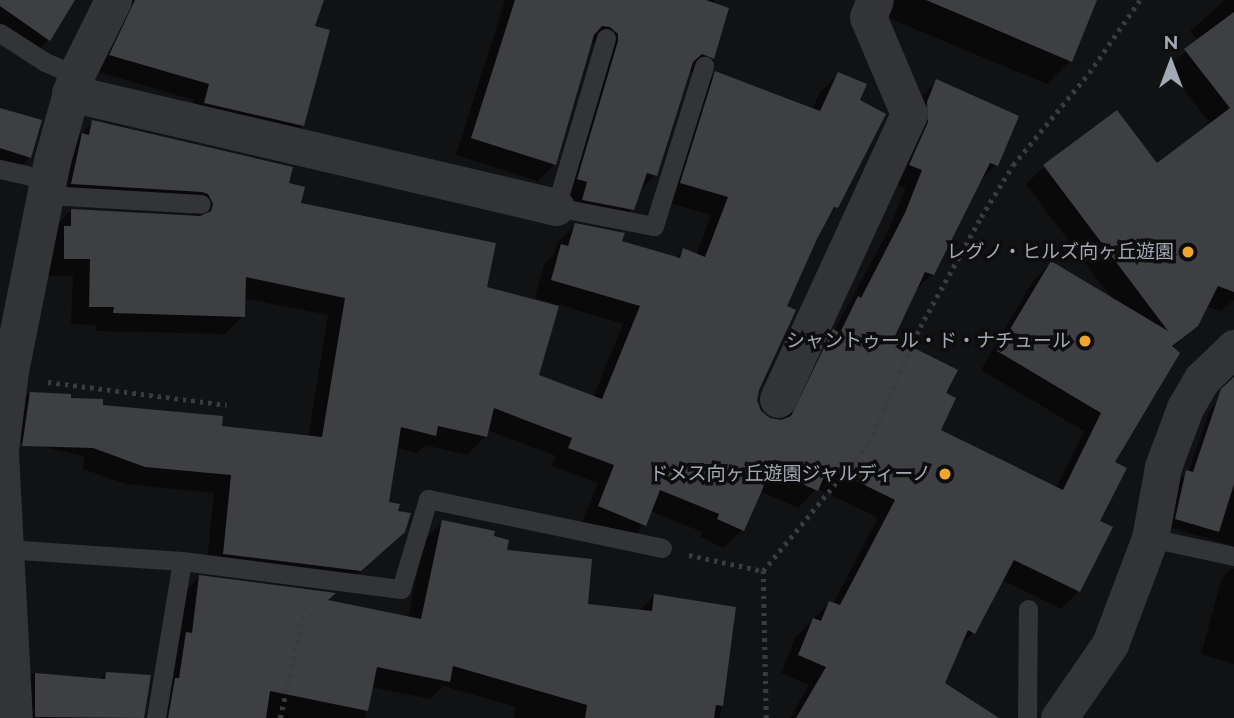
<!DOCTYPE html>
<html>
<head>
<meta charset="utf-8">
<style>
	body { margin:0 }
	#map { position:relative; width:1234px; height:718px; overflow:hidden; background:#111213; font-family:Raleway,"Noto Sans JP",sans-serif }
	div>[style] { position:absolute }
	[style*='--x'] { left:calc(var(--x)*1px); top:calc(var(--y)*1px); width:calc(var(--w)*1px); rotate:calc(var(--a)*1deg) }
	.shadow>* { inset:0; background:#0007 }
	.building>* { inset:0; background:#3d3f43 }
	.path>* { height:4.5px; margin-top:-2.25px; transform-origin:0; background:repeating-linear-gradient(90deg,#393b3f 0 3.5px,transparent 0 8.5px) }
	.lane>* { height:19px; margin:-9.5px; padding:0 9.5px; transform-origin:9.5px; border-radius:9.5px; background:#323438 }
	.street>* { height:37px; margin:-18.5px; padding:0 18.5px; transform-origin:18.5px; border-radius:18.5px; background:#323438 }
	.dots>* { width:19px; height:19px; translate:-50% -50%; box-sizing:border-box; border:4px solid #0d0d0e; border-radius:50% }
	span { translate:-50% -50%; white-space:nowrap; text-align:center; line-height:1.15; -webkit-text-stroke:7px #0d0d0e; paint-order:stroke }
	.poi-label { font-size:19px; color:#a3a9b4 }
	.right { translate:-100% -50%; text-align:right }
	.north { position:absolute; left:1136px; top:28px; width:70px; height:70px; -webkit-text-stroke:5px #0d0d0e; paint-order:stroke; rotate:0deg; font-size:19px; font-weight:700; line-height:28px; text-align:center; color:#a3a9b4 }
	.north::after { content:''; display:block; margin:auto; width:24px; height:32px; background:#a3a9b4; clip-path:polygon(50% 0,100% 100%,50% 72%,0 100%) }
</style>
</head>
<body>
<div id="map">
	<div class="shadow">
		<i style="clip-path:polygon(0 0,73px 0,49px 39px,39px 50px,0 27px)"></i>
		<i style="clip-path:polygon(130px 0,322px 0,313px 27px,303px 125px,287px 142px,189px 119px,194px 100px,95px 71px)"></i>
		<i style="clip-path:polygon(505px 0,714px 0,713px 4px,727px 9px,712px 58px,696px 74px,688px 71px,655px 175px,639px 191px,632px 209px,616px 225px,567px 215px,572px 198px,562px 195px,602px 51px,594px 42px,590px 42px,554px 165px,538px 181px,456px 155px)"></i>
		<i style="clip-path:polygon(893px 0,1095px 0,1070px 61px,1047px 84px,886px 17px)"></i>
		<i style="clip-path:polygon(evenodd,1225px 0,1234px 0,1234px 300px,1220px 311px,1206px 306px,1197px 325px,1172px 348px,1112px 462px,1079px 591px,1061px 609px,1002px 580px,973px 633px,959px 647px,942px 684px,989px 718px,790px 718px,809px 685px,781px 673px,795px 638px,829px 603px,833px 604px,878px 518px,817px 488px,798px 508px,760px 491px,742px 530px,724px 548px,700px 537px,702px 532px,650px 511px,644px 525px,627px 543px,581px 524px,598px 483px,552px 466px,556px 456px,487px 430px,485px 437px,467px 455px,425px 445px,417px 453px,396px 448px,387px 504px,396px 512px,404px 531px,341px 589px,206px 571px,214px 493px,126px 484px,83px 469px,84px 456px,8px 439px,11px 412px,29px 394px,69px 395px,69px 400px,101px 407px,220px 428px,308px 438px,328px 315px,243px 298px,243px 316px,225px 334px,96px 331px,97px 325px,71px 324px,73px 276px,47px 276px,54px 228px,71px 210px,193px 218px,191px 212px,54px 201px,75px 140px,93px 122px,287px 185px,299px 204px,484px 288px,551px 306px,552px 303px,535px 298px,544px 264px,554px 255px,557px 243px,575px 225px,675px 258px,684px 250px,696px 255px,711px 215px,663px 201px,698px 91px,716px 73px,812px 110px,820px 92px,838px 74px,858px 101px,836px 207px,827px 217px,785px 307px,793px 311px,755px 400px,759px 412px,768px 419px,783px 421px,816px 349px,834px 331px,887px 233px,906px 188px,892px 183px,919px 99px,937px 81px,996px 165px,978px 183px,932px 274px,914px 292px,891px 338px,944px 394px,938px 430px,1056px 489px,1084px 431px,981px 370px,1033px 281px,1051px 263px,1113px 300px,1026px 184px,1044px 167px,1116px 112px,1157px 166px,1211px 125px,1167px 68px,1198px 41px,1190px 31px,1225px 0,557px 304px,623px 324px,593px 398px,537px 376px,557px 304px)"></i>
		<i style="clip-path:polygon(0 109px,30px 157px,19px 168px,0 162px)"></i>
		<i style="clip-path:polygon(1234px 380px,1234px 556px,1229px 552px,1231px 545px,1168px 527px,1179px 480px,1188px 473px,1209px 412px)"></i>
		<i style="clip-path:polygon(442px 522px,492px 538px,505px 551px,586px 606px,639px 611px,654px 596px,734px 609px,720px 718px,514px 718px,516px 707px,443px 686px,430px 699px,371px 687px,365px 718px,154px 718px,181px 595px,199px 577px,408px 618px,424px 540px)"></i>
		<i style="clip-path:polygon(1230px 569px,1234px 569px,1234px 664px,1201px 654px,1222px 578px)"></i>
		<i style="clip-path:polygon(107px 673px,149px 677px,143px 718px,17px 718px,15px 692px,33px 674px,99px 681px)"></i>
	</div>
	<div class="building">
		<i style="clip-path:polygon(0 0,75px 0,50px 41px,0 6px)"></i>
		<i style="clip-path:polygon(135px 0,324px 0,315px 26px,330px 30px,304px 126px,204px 103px,209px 84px,109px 55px)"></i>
		<i style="clip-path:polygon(515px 0,706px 0,729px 8px,714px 59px,702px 54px,693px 62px,657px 176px,647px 173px,634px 210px,582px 200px,587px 182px,577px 179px,618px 41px,618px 34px,610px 27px,602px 26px,594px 35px,556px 165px,471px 138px)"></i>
		<i style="clip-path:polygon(926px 0,1097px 0,1072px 62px)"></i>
		<i style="clip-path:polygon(1234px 12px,1234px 292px,1218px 286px,1198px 326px,1172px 346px,1180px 353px,1115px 462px,1127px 468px,1100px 521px,1113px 527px,1080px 592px,1014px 560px,975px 634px,968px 630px,945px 683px,999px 718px,796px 718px,826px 667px,798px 655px,813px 618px,821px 621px,829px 601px,840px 605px,895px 500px,828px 467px,818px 491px,771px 470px,744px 531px,717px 519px,719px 514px,660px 490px,646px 526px,598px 506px,614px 465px,568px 448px,572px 438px,494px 408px,487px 437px,438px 426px,436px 436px,401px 427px,389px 502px,400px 504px,398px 511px,411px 513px,405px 532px,361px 571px,223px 554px,231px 475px,145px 467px,93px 448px,22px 446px,30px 392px,71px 394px,71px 398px,103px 399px,103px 405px,223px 416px,222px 426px,322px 437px,345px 298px,246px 277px,245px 317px,113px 313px,114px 307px,89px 307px,90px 259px,64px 259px,64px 226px,71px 226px,71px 209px,200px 216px,211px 211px,213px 204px,208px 194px,202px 192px,71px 184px,82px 133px,89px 135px,92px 120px,293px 167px,289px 183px,305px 187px,301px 203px,496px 243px,487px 287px,559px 306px,539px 375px,602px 399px,640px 306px,551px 280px,561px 244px,568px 246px,575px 223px,625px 233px,622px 241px,680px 258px,683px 248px,705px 257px,728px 197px,680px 183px,715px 71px,820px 111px,838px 72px,867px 84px,860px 100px,886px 114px,838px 208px,834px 207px,817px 239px,787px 306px,796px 310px,759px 390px,757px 400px,761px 411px,770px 418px,781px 420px,791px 416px,833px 329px,840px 333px,858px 296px,861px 298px,905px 213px,922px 170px,909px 165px,928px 122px,927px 102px,936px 79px,1019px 116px,998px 166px,990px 163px,934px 275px,925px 272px,894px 338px,958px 370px,946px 393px,956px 398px,941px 430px,1063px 490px,1101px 413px,997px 351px,1051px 261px,1168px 331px,1043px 165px,1117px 110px,1157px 163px,1230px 108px,1184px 49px)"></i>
		<i style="clip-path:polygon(0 108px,42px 120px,31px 158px,0 148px)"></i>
		<i style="clip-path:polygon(1234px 377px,1234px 484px,1219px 532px,1175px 519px,1186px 470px,1193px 472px,1221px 389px)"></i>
		<i style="clip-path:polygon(442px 520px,495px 531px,494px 536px,509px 540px,507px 550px,592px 559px,588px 604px,652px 611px,654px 594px,736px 607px,723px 706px,716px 705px,714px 718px,585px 718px,587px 705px,453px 666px,450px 682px,377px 667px,368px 711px,270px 691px,266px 718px,168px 718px,175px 678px,179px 678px,186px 632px,192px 633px,199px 575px,336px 593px,328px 600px,421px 619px)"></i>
		<i style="clip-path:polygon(106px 672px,151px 675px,144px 718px,35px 717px,35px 673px,105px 679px)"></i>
	</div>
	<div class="path">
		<i style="--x:48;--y:382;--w:180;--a:7.3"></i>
		<i style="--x:689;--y:555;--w:76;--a:12.2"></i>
		<i style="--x:280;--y:718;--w:115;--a:-77.4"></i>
		<i style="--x:766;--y:718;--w:147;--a:-91.2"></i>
		<i style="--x:763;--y:571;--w:166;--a:-50.4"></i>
		<i style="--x:869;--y:443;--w:127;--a:-66.3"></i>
		<i style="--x:920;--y:327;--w:126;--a:-61"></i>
		<i style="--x:981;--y:217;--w:61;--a:-58.4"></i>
		<i style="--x:1013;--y:165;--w:119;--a:-50.4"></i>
		<i style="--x:1089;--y:73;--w:89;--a:-55.1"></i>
	</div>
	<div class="lane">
		<i style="--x:0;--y:33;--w:54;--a:32.8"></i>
		<i style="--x:45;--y:62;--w:34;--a:23"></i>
		<i style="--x:606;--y:38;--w:176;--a:106.5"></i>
		<i style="--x:556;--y:207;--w:100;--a:11"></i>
		<i style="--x:654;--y:226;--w:168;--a:-72.6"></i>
		<i style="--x:0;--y:169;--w:50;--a:12.7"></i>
		<i style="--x:47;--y:195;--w:154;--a:3.3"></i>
		<i style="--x:1150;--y:538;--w:86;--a:12.1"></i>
		<i style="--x:6;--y:549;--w:176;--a:3.9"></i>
		<i style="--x:182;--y:561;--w:221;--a:7.3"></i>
		<i style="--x:401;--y:589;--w:94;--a:-73.3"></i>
		<i style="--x:428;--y:499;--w:239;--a:11.8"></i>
		<i style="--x:156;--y:718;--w:159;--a:-80.6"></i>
		<i style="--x:1027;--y:718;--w:109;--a:-89.5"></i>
	</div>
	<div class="street">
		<i style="--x:70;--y:93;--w:499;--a:13.2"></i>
		<i style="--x:778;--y:399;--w:314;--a:-65.3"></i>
		<i style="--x:909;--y:114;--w:105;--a:-112.9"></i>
		<i style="--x:868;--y:17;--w:18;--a:-68"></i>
		<i style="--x:0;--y:450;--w:80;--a:-82.8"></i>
		<i style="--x:10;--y:371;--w:214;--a:-78.7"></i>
		<i style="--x:52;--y:161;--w:89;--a:-74.4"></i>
		<i style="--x:76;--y:75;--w:84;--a:-63.7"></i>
		<i style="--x:0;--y:453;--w:265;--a:87"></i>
		<i style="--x:1059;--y:718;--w:90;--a:-55.4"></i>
		<i style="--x:1110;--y:644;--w:113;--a:-69.3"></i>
		<i style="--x:1150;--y:538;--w:72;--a:-79.6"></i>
		<i style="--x:1163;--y:467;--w:63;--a:-69.6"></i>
		<i style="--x:1185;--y:408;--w:34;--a:-60"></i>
		<i style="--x:1202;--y:379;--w:45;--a:-44.1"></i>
	</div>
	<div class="dots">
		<i style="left:1188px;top:252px;background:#f1a62b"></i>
		<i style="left:1085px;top:341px;background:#f1a62b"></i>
		<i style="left:945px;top:474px;background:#f1a62b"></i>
	</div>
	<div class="poi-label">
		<span class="right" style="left:1174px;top:252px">レグノ・ヒルズ向ヶ丘遊園</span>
		<span class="right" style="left:1071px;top:341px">シャントゥール・ド・ナチュール</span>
		<span class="right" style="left:931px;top:474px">ドメス向ヶ丘遊園ジャルディーノ</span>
	</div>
	<div class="north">N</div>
</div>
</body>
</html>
